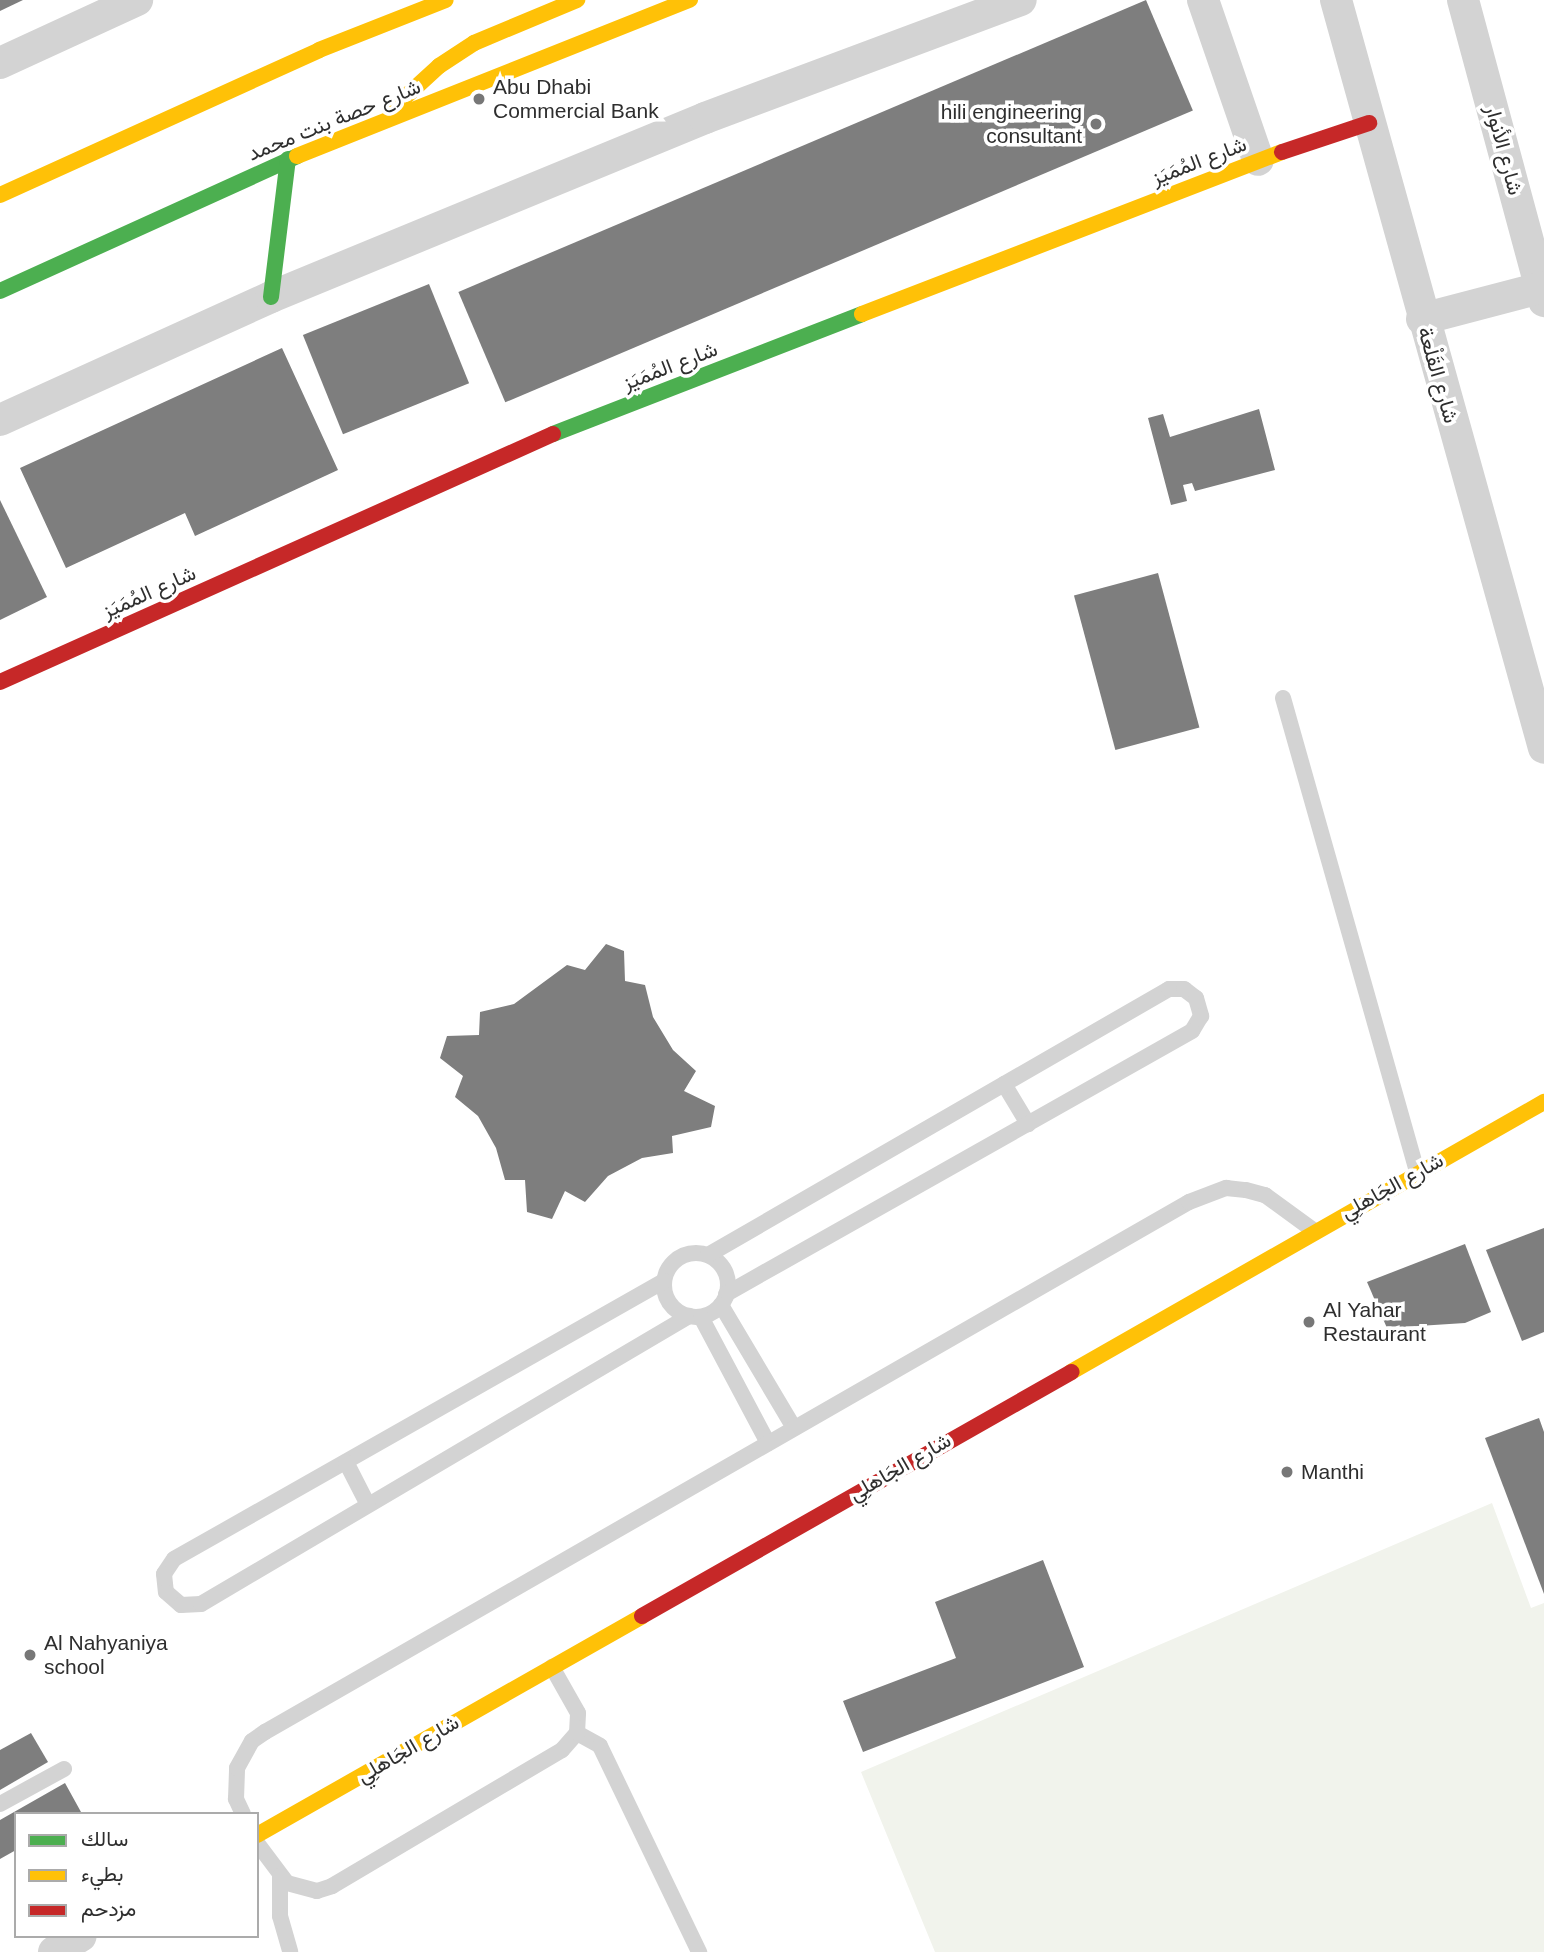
<!DOCTYPE html>
<html>
<head>
<meta charset="utf-8">
<style>
	body { margin:0 }
	#map { position:relative; width:1544px; height:1952px; overflow:hidden; background:#fff; font-family:Arial,Vazirmatn,sans-serif }
	div>[style] { position:absolute }
	[style*='--x'] { left:calc(var(--x)*1px); top:calc(var(--y)*1px); width:calc(var(--w)*1px); rotate:calc(var(--a)*1deg) }
	.green>* { inset:0; background:#f1f3ec }
	.building>* { inset:0; background:#7e7e7e; transform-origin:0 0 }
	.lane>* { height:16px; margin:-8px; padding:0 8px; transform-origin:8px; border-radius:8px; background:#d3d3d3 }
	.lane>.ring { margin:-8px; padding:0; box-sizing:content-box; background:none; border:16px solid #d3d3d3; border-radius:50% }
	.street>* { height:32px; margin:-16px; padding:0 16px; transform-origin:16px; border-radius:16px; background:#d3d3d3 }
	.fast>* { height:16px; margin:-8px; padding:0 8px; transform-origin:8px; border-radius:8px; background:#4caf50 }
	.slow>* { height:16px; margin:-8px; padding:0 8px; transform-origin:8px; border-radius:8px; background:#ffc107 }
	.jam>* { height:16px; margin:-8px; padding:0 8px; transform-origin:8px; border-radius:8px; background:#c62828 }
	.dots>* { width:19px; height:19px; translate:-50% -50%; box-sizing:border-box; border:4px solid #fff; border-radius:50% }
	span { translate:-50% -50%; white-space:nowrap; text-align:center; line-height:1.15; -webkit-text-stroke:7px #fff; paint-order:stroke }
	.poi-label { font-size:21px; color:#2e2e2e }
	.left { translate:0 -50%; text-align:left }
	.right { translate:-100% -50%; text-align:right }
	.street-label { font-size:21px; color:#2e2e2e }
	.legend { position:absolute; left:14px; top:1812px; width:245px; height:126px; box-sizing:border-box; background:#fff; border:2px solid #ababab; margin:0; padding:9px 12px; list-style:none; font-size:21px; color:#2e2e2e }
	.legend li { display:flex; align-items:center; gap:14px; height:35px }
	.legend b { width:35px; border:2px solid #ababab }
</style>
</head>
<body>
<div id="map">
	<div class="green">
		<i style="clip-path:polygon(1492px 1503px,1531px 1608px,1544px 1603px,1544px 1952px,935px 1952px,861px 1772px)"></i>
	</div>
	<div class="building">
		<i style="clip-path:polygon(0 0,23px 0,0 11px)"></i>
		<i style="left:1146px;top:0;width:120px;height:747px;rotate:67deg"></i>
		<i style="left:429px;top:284px;width:107px;height:136px;rotate:68deg"></i>
		<i style="clip-path:polygon(282px 348px,338px 470px,195px 536px,185px 513px,66px 568px,20px 468px)"></i>
		<i style="clip-path:polygon(1259px 409px,1275px 470px,1195px 491px,1192px 483px,1183px 485px,1187px 501px,1171px 505px,1148px 418px,1163px 414px,1170px 437px)"></i>
		<i style="clip-path:polygon(0 500px,47px 597px,0 620px)"></i>
		<i style="left:1158px;top:573px;width:160px;height:87px;rotate:75deg"></i>
		<i style="clip-path:polygon(606px 944px,624px 951px,625px 981px,645px 985px,653px 1017px,673px 1050px,696px 1071px,684px 1091px,715px 1106px,711px 1127px,672px 1136px,673px 1153px,642px 1158px,608px 1176px,585px 1202px,565px 1191px,552px 1219px,527px 1212px,525px 1180px,505px 1180px,496px 1148px,478px 1116px,455px 1097px,463px 1076px,440px 1058px,447px 1036px,479px 1035px,480px 1012px,514px 1004px,567px 965px,585px 970px)"></i>
		<i style="clip-path:polygon(1544px 1228px,1544px 1332px,1522px 1341px,1486px 1250px)"></i>
		<i style="clip-path:polygon(1465px 1244px,1491px 1312px,1465px 1323px,1387px 1328px,1367px 1282px)"></i>
		<i style="clip-path:polygon(1539px 1418px,1544px 1432px,1544px 1594px,1485px 1438px)"></i>
		<i style="clip-path:polygon(1043px 1560px,1084px 1667px,863px 1752px,843px 1701px,956px 1658px,935px 1602px)"></i>
		<i style="clip-path:polygon(31px 1733px,48px 1762px,0 1790px,0 1750px)"></i>
		<i style="clip-path:polygon(65px 1783px,81px 1812px,16px 1814px,16px 1850px,0 1859px,0 1820px)"></i>
	</div>
	<div class="lane">
		<i style="--x:1283;--y:698;--w:493;--a:74.2"></i>
		<i style="--x:1004;--y:1084;--w:47;--a:59"></i>
		<i class="ring" style="left:664px;top:1253px;width:48px;height:48px"></i>
		<i style="--x:708;--y:1255;--w:532;--a:-29.99"></i>
		<i style="--x:1169;--y:989;--w:15;--a:0"></i>
		<i style="--x:1184;--y:989;--w:15;--a:37"></i>
		<i style="--x:1196;--y:998;--w:19;--a:74"></i>
		<i style="--x:1201;--y:1016;--w:17;--a:121"></i>
		<i style="--x:1192;--y:1031;--w:535;--a:150.56"></i>
		<i style="--x:664;--y:1281;--w:563;--a:150.43"></i>
		<i style="--x:174;--y:1559;--w:18;--a:124"></i>
		<i style="--x:164;--y:1574;--w:18;--a:84"></i>
		<i style="--x:166;--y:1592;--w:20;--a:41"></i>
		<i style="--x:181;--y:1605;--w:20;--a:-3"></i>
		<i style="--x:201;--y:1604;--w:567;--a:-30.55"></i>
		<i style="--x:721;--y:1305;--w:143;--a:59.3"></i>
		<i style="--x:701;--y:1317;--w:143;--a:62"></i>
		<i style="--x:346;--y:1462;--w:48;--a:62.9"></i>
		<i style="--x:577;--y:1733;--w:26;--a:29"></i>
		<i style="--x:600;--y:1746;--w:229;--a:64.3"></i>
		<i style="--x:0;--y:1804;--w:73;--a:-28.7"></i>
		<i style="--x:243;--y:1814;--w:17;--a:-115"></i>
		<i style="--x:236;--y:1799;--w:31;--a:-88"></i>
		<i style="--x:237;--y:1768;--w:31;--a:-61"></i>
		<i style="--x:252;--y:1741;--w:16;--a:-35"></i>
		<i style="--x:265;--y:1732;--w:1065;--a:-29.84"></i>
		<i style="--x:1189;--y:1202;--w:40;--a:-21"></i>
		<i style="--x:1226;--y:1188;--w:20;--a:6"></i>
		<i style="--x:1246;--y:1190;--w:20;--a:15"></i>
		<i style="--x:1265;--y:1195;--w:59;--a:36.1"></i>
		<i style="--x:257;--y:1843;--w:50;--a:53.1"></i>
		<i style="--x:287;--y:1883;--w:31;--a:15"></i>
		<i style="--x:317;--y:1891;--w:16;--a:-18"></i>
		<i style="--x:332;--y:1886;--w:267;--a:-30.6"></i>
		<i style="--x:562;--y:1750;--w:23;--a:-49"></i>
		<i style="--x:577;--y:1733;--w:20;--a:-87"></i>
		<i style="--x:578;--y:1713;--w:53;--a:-119.5"></i>
		<i style="--x:280;--y:1876;--w:40;--a:90"></i>
		<i style="--x:280;--y:1916;--w:37;--a:74"></i>
	</div>
	<div class="street">
		<i style="--x:1203;--y:0;--w:169;--a:71"></i>
		<i style="--x:1336;--y:0;--w:776;--a:74.46"></i>
		<i style="--x:1463;--y:0;--w:312;--a:74.9"></i>
		<i style="--x:0;--y:63;--w:151;--a:-24.7"></i>
		<i style="--x:1422;--y:319;--w:126;--a:-14.7"></i>
		<i style="--x:0;--y:420;--w:298;--a:-24.4"></i>
		<i style="--x:271;--y:297;--w:469;--a:-22.4"></i>
		<i style="--x:705;--y:118;--w:337;--a:-20.5"></i>
		<i style="--x:54;--y:1952;--w:31;--a:-31"></i>
	</div>
	<div class="fast">
		<i style="--x:0;--y:291;--w:326;--a:-24.4"></i>
		<i style="--x:271;--y:297;--w:139;--a:-83"></i>
		<i style="--x:553;--y:434;--w:331;--a:-21.2"></i>
	</div>
	<div class="slow">
		<i style="--x:391;--y:110;--w:65;--a:-42.5"></i>
		<i style="--x:439;--y:66;--w:42;--a:-33.3"></i>
		<i style="--x:474;--y:43;--w:112;--a:-22.7"></i>
		<i style="--x:297;--y:156;--w:423;--a:-21.7"></i>
		<i style="--x:0;--y:195;--w:350;--a:-24.4"></i>
		<i style="--x:319;--y:50;--w:136;--a:-21.5"></i>
		<i style="--x:862;--y:314;--w:450;--a:-21.1"></i>
		<i style="--x:1071;--y:1372;--w:545;--a:-29.72"></i>
		<i style="--x:257;--y:1835;--w:443;--a:-29.6"></i>
	</div>
	<div class="jam">
		<i style="--x:1282;--y:152;--w:92;--a:-18.4"></i>
		<i style="--x:0;--y:682;--w:606;--a:-24.15"></i>
		<i style="--x:642;--y:1616;--w:494;--a:-29.6"></i>
	</div>
	<div class="dots">
		<i style="left:479px;top:99px;background:#777"></i>
		<i style="left:1096px;top:124px;background:#777"></i>
		<i style="left:1309px;top:1322px;background:#777"></i>
		<i style="left:1287px;top:1472px;background:#777"></i>
		<i style="left:30px;top:1655px;background:#777"></i>
	</div>
	<div class="poi-label">
		<span class="left" style="left:493px;top:99px">Abu Dhabi<br>Commercial Bank</span>
		<span class="right" style="left:1082px;top:124px">hili engineering<br>consultant</span>
		<span class="left" style="left:1323px;top:1322px">Al Yahar<br>Restaurant</span>
		<span class="left" style="left:1301px;top:1472px">Manthi</span>
		<span class="left" style="left:44px;top:1655px">Al Nahyaniya<br>school</span>
	</div>
	<div class="street-label">
		<span style="left:334px;top:120px;rotate:-22deg">شارع حصة بنت محمد</span>
		<span style="left:1504px;top:150px;rotate:75deg">شارع الأنوار</span>
		<span style="left:1199px;top:161px;rotate:-21deg">شارع المُمَيَز</span>
		<span style="left:670px;top:366px;rotate:-21deg">شارع المُمَيَز</span>
		<span style="left:1438px;top:375px;rotate:74deg">شارع القَلْعة</span>
		<span style="left:149px;top:592px;rotate:-24deg">شارع المُمَيَز</span>
		<span style="left:1392px;top:1186px;rotate:-29deg">شارع الجَاهلِي</span>
		<span style="left:900px;top:1467px;rotate:-30deg">شارع الجَاهلِي</span>
		<span style="left:408px;top:1749px;rotate:-30deg">شارع الجَاهلِي</span>
	</div>
	<ul class="legend">
	<li><b style="height:9px;background:#4caf50"></b>سالك</li>
	<li><b style="height:9px;background:#ffc107"></b>بطيء</li>
	<li><b style="height:9px;background:#c62828"></b>مزدحم</li>
	</ul>
</div>
</body>
</html>
